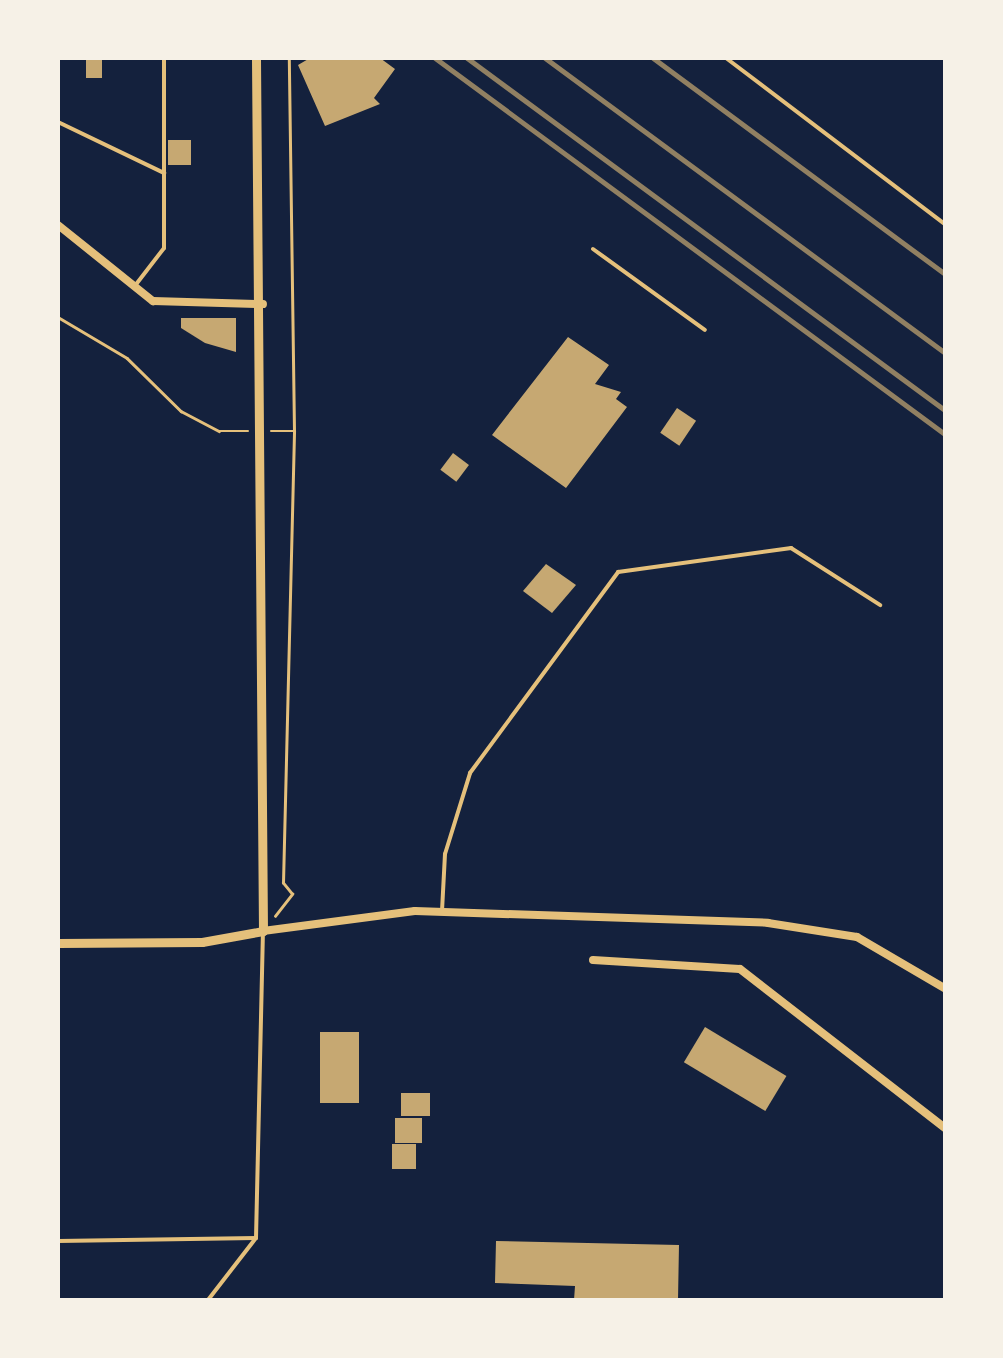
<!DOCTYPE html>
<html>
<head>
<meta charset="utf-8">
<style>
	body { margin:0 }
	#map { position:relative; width:1003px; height:1358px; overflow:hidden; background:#14213d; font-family:Commissioner,sans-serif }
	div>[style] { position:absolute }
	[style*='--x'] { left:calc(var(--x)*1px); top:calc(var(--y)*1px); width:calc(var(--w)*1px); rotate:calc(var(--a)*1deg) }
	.building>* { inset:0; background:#c6a872; transform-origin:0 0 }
	.path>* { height:2.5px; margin:-1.25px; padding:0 1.25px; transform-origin:1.25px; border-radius:1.25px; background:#e5c07b }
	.service>* { height:4px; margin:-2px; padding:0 2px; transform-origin:2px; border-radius:2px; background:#e5c07b }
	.minor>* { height:8px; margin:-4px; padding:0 4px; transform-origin:4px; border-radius:4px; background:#e5c07b }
	.tertiary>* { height:9px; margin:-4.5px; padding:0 4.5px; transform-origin:4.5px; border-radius:4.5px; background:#e5c07b }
	.rail>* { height:5px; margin:-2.5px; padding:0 2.5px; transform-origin:2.5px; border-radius:2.5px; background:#918062 }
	span { translate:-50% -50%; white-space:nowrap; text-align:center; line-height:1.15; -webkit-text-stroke:8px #f6f1e7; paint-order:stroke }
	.frame { position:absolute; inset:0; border:60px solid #f6f1e7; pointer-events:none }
</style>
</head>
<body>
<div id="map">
	<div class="building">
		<i style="left:86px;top:58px;width:16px;height:20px"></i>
		<i style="clip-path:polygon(310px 58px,380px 58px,395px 69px,374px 98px,380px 104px,325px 126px,298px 65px)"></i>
		<i style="left:168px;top:140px;width:23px;height:25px"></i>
		<i style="clip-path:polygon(181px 318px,236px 318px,236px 352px,205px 343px,181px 328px)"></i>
		<i style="clip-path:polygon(568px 337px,609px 365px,595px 384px,621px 392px,616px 399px,627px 407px,566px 488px,492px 435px)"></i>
		<i style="left:677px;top:408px;width:23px;height:30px;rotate:34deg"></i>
		<i style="left:453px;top:453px;width:20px;height:21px;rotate:37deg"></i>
		<i style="clip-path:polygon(546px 564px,576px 585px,552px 613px,523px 591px)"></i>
		<i style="left:705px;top:1027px;width:95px;height:41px;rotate:31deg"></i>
		<i style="left:320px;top:1032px;width:39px;height:71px"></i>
		<i style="left:430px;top:1093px;width:23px;height:29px;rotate:90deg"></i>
		<i style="left:395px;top:1118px;width:27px;height:25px"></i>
		<i style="left:416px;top:1144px;width:25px;height:24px;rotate:90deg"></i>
		<i style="clip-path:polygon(496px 1241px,679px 1245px,678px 1300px,574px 1300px,575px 1286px,495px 1283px)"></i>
	</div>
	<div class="path">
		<i style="--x:58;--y:317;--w:80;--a:30.7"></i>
		<i style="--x:127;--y:358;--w:76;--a:44.5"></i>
		<i style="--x:181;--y:411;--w:43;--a:27.8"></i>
		<i style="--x:219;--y:431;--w:29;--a:0"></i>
		<i style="--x:271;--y:431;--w:22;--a:0"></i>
		<i style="--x:275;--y:916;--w:28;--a:-52"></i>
		<i style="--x:292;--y:894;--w:14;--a:-129"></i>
		<i style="--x:283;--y:883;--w:452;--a:-88.6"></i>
		<i style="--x:294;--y:431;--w:373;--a:-90.8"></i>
	</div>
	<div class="service">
		<i style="--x:726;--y:58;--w:276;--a:37.2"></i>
		<i style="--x:58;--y:122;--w:118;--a:25.7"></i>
		<i style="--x:593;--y:249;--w:138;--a:35.9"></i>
		<i style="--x:134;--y:287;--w:49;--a:-52.4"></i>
		<i style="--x:164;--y:248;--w:190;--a:-90"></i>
		<i style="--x:442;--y:911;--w:57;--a:-87"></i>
		<i style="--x:445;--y:854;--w:85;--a:-72.8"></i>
		<i style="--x:470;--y:773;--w:250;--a:-53.6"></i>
		<i style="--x:618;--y:572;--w:175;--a:-7.9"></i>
		<i style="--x:791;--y:548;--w:106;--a:32.6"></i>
		<i style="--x:58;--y:1241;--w:198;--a:-0.9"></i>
		<i style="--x:208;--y:1300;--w:78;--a:-52.3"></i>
		<i style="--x:256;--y:1238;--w:307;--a:-88.7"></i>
	</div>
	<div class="minor">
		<i style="--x:58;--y:225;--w:122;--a:38.7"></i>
		<i style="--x:153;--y:301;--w:110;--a:1.6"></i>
		<i style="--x:263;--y:931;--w:153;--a:-7.5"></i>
		<i style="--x:415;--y:911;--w:353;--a:1.9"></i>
		<i style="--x:768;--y:923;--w:90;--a:8.9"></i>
		<i style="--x:857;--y:937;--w:103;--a:30.3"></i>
		<i style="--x:593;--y:960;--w:147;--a:3.5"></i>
		<i style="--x:740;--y:969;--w:261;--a:37.8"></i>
	</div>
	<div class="tertiary">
		<i style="--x:58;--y:943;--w:144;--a:-0.4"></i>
		<i style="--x:202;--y:942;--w:62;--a:-10.2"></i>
		<i style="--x:263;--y:931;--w:873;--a:-90.46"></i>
	</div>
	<div class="rail">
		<i style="--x:435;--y:58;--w:635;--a:36.42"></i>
		<i style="--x:467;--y:58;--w:595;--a:36.39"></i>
		<i style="--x:545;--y:58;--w:498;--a:36.4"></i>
		<i style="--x:653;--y:58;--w:365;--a:36.5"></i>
	</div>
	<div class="frame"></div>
</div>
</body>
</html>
